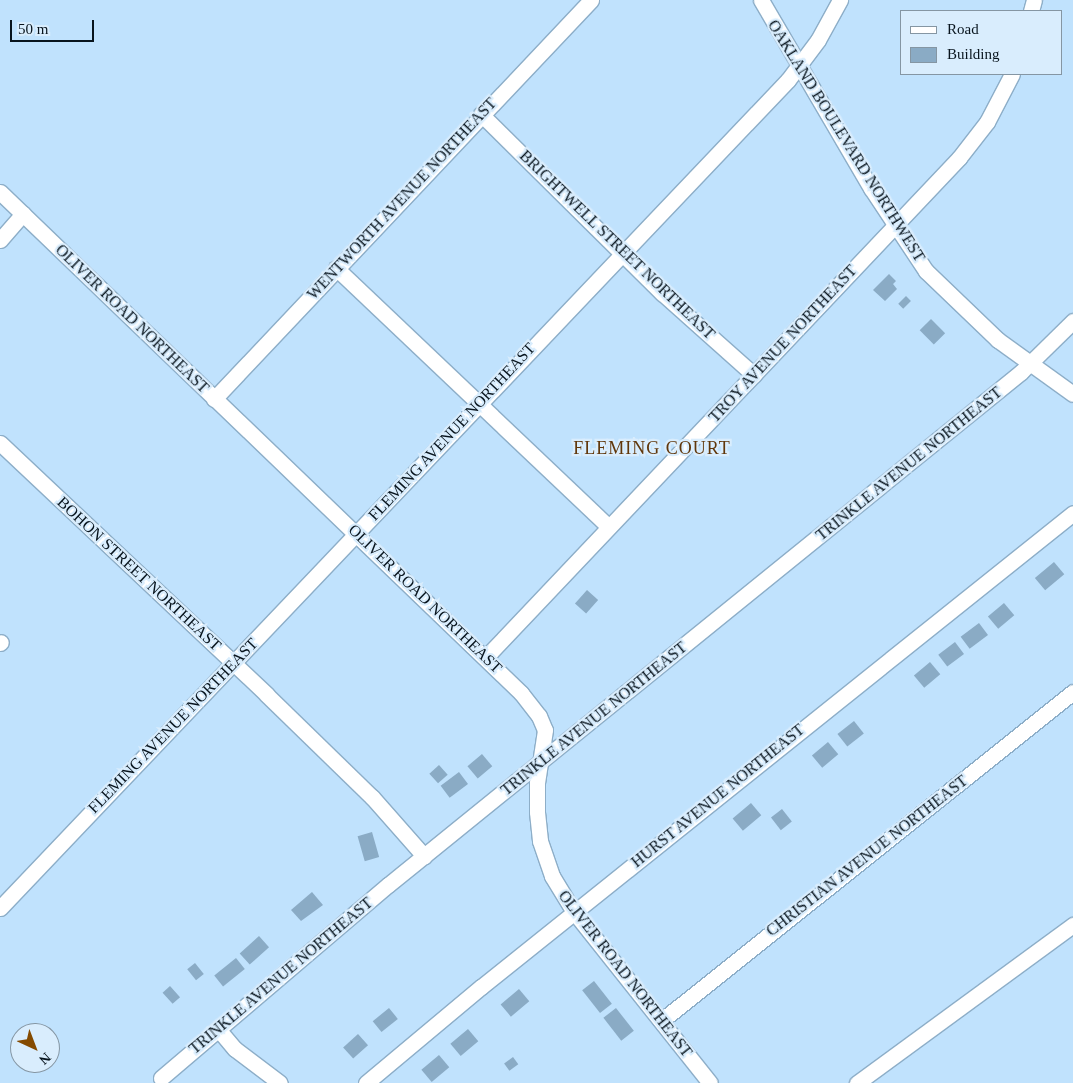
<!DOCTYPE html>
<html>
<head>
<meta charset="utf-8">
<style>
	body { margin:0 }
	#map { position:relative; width:1073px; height:1083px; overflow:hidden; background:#c0e2fd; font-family:"Times New Roman",serif }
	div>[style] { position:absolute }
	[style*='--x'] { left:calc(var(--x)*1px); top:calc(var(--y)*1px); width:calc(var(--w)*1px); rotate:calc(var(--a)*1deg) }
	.building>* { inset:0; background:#8aabc5; transform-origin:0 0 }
	.roads { filter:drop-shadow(1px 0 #8daec8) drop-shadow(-1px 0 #8daec8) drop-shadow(0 1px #8daec8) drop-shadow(0 -1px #8daec8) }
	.minor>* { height:15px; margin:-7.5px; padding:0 7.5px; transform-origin:7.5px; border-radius:7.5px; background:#fff }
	span { translate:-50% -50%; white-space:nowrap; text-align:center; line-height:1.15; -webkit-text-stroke:4.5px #d9edfd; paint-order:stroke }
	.street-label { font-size:16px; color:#08141d }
	.neighbourhood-label { font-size:18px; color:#60370b; letter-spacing:1px }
	.legend { position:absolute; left:900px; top:10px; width:162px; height:65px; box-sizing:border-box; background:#d9edfd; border:1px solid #8596a3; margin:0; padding:6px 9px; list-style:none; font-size:15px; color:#08141d }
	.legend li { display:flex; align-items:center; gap:10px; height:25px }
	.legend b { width:25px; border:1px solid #8596a3 }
	.north { position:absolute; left:10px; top:1023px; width:50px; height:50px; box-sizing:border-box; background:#d9edfd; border:1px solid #8596a3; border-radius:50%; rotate:137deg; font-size:14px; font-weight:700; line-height:20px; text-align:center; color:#08141d }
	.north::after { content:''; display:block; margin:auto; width:18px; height:22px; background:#844a00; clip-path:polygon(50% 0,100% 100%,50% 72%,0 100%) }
	.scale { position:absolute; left:10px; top:20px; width:84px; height:22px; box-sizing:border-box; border:2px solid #08141d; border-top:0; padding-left:6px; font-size:15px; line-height:18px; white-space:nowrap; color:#08141d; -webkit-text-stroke:4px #d9edfd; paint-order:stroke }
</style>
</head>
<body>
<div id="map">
	<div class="building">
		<i style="clip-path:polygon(889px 274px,896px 281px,893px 284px,897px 289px,885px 301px,873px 290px)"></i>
		<i style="left:906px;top:296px;width:7px;height:11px;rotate:45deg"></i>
		<i style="left:931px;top:319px;width:20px;height:16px;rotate:45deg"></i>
		<i style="left:1054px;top:562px;width:16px;height:25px;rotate:50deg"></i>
		<i style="left:587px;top:590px;width:15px;height:18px;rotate:42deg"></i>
		<i style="left:1004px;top:603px;width:16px;height:21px;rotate:50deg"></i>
		<i style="left:979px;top:623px;width:15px;height:23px;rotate:53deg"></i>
		<i style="left:955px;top:642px;width:15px;height:21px;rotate:53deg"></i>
		<i style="left:930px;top:662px;width:16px;height:21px;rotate:50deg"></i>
		<i style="left:854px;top:721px;width:16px;height:21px;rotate:52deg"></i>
		<i style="left:828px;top:742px;width:16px;height:21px;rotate:50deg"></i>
		<i style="left:482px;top:754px;width:16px;height:19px;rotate:50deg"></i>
		<i style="left:439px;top:765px;width:13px;height:13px;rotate:48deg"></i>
		<i style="left:459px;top:772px;width:15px;height:23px;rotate:53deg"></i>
		<i style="left:751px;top:803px;width:16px;height:24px;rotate:50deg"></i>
		<i style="left:782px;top:809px;width:16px;height:14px;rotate:52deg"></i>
		<i style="left:372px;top:832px;width:26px;height:15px;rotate:74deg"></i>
		<i style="clip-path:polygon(312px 892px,323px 905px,301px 921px,291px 910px)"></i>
		<i style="left:259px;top:936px;width:15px;height:26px;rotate:48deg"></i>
		<i style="left:236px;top:958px;width:14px;height:28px;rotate:51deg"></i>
		<i style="left:195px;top:963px;width:14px;height:10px;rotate:51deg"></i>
		<i style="left:594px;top:981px;width:29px;height:15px;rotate:52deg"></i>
		<i style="left:170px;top:986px;width:15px;height:10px;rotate:48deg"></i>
		<i style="left:519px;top:989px;width:16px;height:24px;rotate:50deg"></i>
		<i style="left:389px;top:1008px;width:14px;height:21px;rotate:51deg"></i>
		<i style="left:616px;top:1008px;width:29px;height:16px;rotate:52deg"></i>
		<i style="left:468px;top:1029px;width:16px;height:23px;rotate:50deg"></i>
		<i style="left:358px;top:1034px;width:15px;height:20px;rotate:48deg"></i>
		<i style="left:439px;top:1055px;width:16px;height:23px;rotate:50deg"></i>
		<i style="left:513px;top:1057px;width:9px;height:11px;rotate:54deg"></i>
	</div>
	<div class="roads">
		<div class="minor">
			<i style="--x:761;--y:0;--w:218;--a:59.7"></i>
			<i style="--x:871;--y:188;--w:100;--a:56.5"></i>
			<i style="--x:926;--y:271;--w:100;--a:43.8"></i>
			<i style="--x:998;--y:340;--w:92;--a:35.8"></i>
			<i style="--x:1031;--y:11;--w:11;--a:-75"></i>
			<i style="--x:481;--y:114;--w:255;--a:44.7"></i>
			<i style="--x:662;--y:293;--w:123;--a:41.7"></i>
			<i style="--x:0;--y:192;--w:723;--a:43.88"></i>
			<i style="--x:521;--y:693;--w:29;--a:52"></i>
			<i style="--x:539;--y:716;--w:15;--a:67"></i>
			<i style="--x:545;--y:730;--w:54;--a:98.6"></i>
			<i style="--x:537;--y:783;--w:29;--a:90"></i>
			<i style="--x:537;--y:812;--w:29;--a:84"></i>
			<i style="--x:540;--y:841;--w:37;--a:71"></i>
			<i style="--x:552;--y:876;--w:42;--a:58.6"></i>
			<i style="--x:574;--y:912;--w:218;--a:51.5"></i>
			<i style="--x:0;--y:240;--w:35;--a:-49"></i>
			<i style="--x:336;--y:268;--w:376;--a:43.5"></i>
			<i style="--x:214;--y:399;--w:549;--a:-46.62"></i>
			<i style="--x:0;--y:443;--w:367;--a:43.3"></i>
			<i style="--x:267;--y:695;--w:146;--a:44.2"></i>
			<i style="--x:372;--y:797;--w:79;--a:48.6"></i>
			<i style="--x:0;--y:643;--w:1;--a:-45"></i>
			<i style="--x:486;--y:657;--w:688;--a:-46.53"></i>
			<i style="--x:959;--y:158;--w:46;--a:-52.1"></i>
			<i style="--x:987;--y:122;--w:54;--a:-62.5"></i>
			<i style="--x:0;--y:908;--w:1143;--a:-46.42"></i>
			<i style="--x:788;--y:80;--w:50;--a:-53.1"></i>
			<i style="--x:818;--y:40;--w:46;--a:-61.2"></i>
			<i style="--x:661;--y:1021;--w:527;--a:-38.61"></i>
			<i style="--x:218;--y:1029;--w:26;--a:50"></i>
			<i style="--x:235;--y:1049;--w:56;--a:37.1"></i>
			<i style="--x:161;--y:1078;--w:298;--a:-40.4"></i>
			<i style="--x:388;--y:885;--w:815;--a:-39.02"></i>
			<i style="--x:1021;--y:372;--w:73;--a:-44.4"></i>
			<i style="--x:366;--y:1083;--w:150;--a:-39.9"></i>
			<i style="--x:481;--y:987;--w:758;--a:-38.68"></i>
			<i style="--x:857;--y:1083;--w:268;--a:-36.2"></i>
		</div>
	</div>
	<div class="street-label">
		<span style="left:846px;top:141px;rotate:58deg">OAKLAND BOULEVARD NORTHWEST</span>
		<span style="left:402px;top:199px;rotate:-47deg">WENTWORTH AVENUE NORTHEAST</span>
		<span style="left:617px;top:245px;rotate:44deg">BRIGHTWELL STREET NORTHEAST</span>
		<span style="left:132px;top:319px;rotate:44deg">OLIVER ROAD NORTHEAST</span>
		<span style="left:783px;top:344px;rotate:-47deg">TROY AVENUE NORTHEAST</span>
		<span style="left:452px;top:432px;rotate:-47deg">FLEMING AVENUE NORTHEAST</span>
		<span style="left:909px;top:464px;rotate:-39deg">TRINKLE AVENUE NORTHEAST</span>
		<span style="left:139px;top:574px;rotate:43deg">BOHON STREET NORTHEAST</span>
		<span style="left:425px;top:599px;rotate:44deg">OLIVER ROAD NORTHEAST</span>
		<span style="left:594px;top:719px;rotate:-39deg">TRINKLE AVENUE NORTHEAST</span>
		<span style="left:173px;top:726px;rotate:-46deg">FLEMING AVENUE NORTHEAST</span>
		<span style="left:718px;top:796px;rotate:-39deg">HURST AVENUE NORTHEAST</span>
		<span style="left:867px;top:856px;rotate:-38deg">CHRISTIAN AVENUE NORTHEAST</span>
		<span style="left:625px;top:974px;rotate:52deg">OLIVER ROAD NORTHEAST</span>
		<span style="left:281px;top:976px;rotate:-40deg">TRINKLE AVENUE NORTHEAST</span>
	</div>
	<div class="neighbourhood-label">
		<span style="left:652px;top:448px">FLEMING COURT</span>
	</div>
	<ul class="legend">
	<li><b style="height:6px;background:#fff"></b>Road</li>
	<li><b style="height:14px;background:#8aabc5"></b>Building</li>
	</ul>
	<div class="north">N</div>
	<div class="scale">50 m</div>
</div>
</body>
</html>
